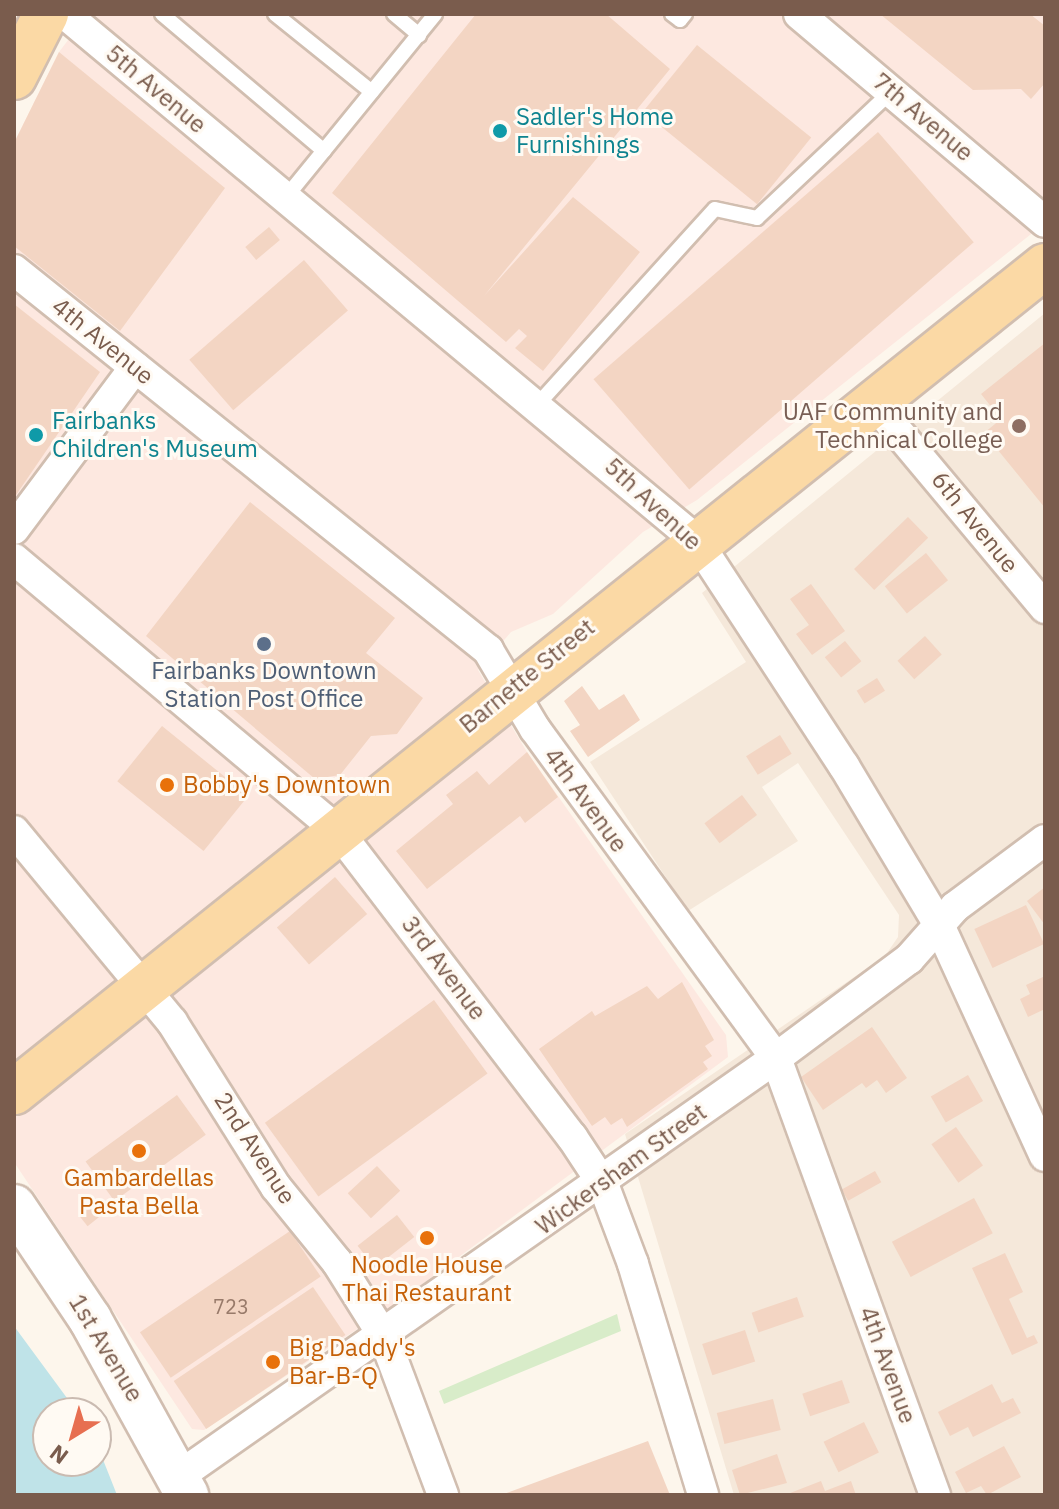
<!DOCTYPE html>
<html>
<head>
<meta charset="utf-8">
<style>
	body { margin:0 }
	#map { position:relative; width:1059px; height:1509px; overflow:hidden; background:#fdf6ec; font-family:"IBM Plex Sans",sans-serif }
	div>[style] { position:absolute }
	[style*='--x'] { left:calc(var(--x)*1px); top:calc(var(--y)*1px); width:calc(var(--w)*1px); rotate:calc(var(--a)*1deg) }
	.residential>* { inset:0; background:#f5e8da }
	.commercial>* { inset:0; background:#fde8e0 }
	.green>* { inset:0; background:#d8ecc9 }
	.water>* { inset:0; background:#bfe3e8 }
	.building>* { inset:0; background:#f3d5c3; transform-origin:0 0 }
	.roads { filter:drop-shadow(2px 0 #d1beb0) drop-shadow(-2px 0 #d1beb0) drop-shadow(0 2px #d1beb0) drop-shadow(0 -2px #d1beb0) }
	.lane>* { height:14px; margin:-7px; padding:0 7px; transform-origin:7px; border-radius:7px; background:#fff }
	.street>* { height:30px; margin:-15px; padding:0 15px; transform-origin:15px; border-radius:15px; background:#fff }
	.secondary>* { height:42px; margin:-21px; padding:0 21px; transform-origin:21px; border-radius:21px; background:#fff }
	.primary>* { height:44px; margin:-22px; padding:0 22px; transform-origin:22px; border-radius:22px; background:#fbd9a5 }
	.dots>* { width:22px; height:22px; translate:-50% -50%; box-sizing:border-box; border:4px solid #fffaf3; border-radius:50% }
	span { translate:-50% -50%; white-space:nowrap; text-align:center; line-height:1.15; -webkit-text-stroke:6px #fffaf3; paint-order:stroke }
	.number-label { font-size:20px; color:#987a6a }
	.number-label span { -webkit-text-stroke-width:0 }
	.street-label { font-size:24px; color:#7a5c4d }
	.culture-label { font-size:24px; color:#0d838f }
	.left { translate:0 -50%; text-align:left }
	.education-label { font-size:24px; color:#785e54 }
	.right { translate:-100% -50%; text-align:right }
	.service-label { font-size:24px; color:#4e5e75 }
	.food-label { font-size:24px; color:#c56008 }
	.frame { position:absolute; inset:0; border:16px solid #7a5c4d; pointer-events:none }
	.north { position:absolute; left:32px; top:1397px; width:80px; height:80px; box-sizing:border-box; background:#fffaf3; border:2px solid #cabbb1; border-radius:50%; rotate:217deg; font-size:22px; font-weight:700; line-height:32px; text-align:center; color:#7a5c4d }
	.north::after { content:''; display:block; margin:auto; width:28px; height:36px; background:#e76f51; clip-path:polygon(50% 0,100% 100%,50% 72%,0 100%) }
</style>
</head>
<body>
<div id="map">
	<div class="residential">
		<i style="clip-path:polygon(1045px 313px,1045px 1495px,734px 1495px,625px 1134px,885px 956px,898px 937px,899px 915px,798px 763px,762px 787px,798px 841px,688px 911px,590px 762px,746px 662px,702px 593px)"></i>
	</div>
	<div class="commercial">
		<i style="clip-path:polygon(88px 14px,1045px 14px,1045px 223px,697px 500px,643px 532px,553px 614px,511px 632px,478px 670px,527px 752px,726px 1035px,728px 1057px,397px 1303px,204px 1430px,192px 1429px,14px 1162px,14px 143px,59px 52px)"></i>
	</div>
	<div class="green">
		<i style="clip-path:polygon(617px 1314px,621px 1331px,444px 1404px,439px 1391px)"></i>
	</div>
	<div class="water">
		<i style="clip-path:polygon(14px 1326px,78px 1413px,48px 1413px,48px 1461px,96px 1461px,96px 1442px,117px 1495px,14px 1495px)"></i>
	</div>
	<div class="building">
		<i style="clip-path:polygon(476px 14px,606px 14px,670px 69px,484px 296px,573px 197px,640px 252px,543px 371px,515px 348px,527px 336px,519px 329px,506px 342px,332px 193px)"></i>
		<i style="clip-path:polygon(880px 14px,1030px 14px,1045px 26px,1045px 83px,1031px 99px,1021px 89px,973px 90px)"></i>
		<i style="left:697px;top:45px;width:147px;height:86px;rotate:39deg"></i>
		<i style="clip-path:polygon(59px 52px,225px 188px,120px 331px,14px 246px,14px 143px)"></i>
		<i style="left:878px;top:132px;width:146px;height:377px;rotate:49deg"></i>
		<i style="left:269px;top:227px;width:17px;height:31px;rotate:50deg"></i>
		<i style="left:304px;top:260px;width:67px;height:152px;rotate:49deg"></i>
		<i style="clip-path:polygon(14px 304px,100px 372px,14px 498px)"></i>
		<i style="clip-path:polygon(1045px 343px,1045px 508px,984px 433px,1001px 419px,981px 394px)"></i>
		<i style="clip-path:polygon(250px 502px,395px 618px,366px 653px,423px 698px,397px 734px,371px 736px,340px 775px,315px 779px,146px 636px)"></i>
		<i style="left:908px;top:517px;width:29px;height:75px;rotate:46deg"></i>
		<i style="left:926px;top:553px;width:35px;height:53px;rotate:51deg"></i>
		<i style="clip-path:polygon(811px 584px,845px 631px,812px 655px,796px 634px,809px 625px,790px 599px)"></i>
		<i style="left:925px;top:636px;width:25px;height:37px;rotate:48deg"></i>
		<i style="left:845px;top:641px;width:26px;height:26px;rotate:51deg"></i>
		<i style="left:877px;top:678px;width:15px;height:24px;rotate:58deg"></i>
		<i style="clip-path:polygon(582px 686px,599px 710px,624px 694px,640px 720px,588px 757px,570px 731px,580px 725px,564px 701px)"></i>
		<i style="left:162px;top:726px;width:111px;height:71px;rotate:39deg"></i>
		<i style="left:780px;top:735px;width:22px;height:40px;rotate:58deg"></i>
		<i style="clip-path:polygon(527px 752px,558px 797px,525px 823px,520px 816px,427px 889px,396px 851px,453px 804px,446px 795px,477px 771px,489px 785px)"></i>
		<i style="left:742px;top:795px;width:25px;height:47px;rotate:53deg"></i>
		<i style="left:335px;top:877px;width:49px;height:77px;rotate:49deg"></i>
		<i style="clip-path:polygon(1045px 887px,1045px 925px,1027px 901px)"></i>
		<i style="left:1026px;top:905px;width:43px;height:57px;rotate:65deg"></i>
		<i style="clip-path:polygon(1045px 976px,1045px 1009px,1028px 1017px,1020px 999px,1030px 994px,1026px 985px)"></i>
		<i style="clip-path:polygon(682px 982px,714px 1040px,705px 1046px,712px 1056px,703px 1062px,708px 1069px,627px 1127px,622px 1118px,611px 1125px,605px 1117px,592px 1126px,539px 1049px,592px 1011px,595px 1016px,647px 986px,658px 999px)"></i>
		<i style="left:434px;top:1000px;width:91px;height:209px;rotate:54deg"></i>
		<i style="clip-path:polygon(872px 1027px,907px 1078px,886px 1093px,877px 1080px,866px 1088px,862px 1083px,823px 1110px,801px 1077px)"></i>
		<i style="left:968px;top:1075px;width:30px;height:43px;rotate:60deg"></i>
		<i style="left:177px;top:1095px;width:49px;height:113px;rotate:54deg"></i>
		<i style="left:956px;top:1127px;width:47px;height:30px;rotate:55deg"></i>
		<i style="left:377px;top:1166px;width:34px;height:40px;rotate:47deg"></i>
		<i style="left:875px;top:1171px;width:13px;height:38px;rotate:61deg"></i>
		<i style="left:974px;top:1198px;width:40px;height:93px;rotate:62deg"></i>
		<i style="left:99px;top:1199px;width:14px;height:26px;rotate:51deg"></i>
		<i style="left:397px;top:1215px;width:28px;height:50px;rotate:52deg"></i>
		<i style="left:290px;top:1231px;width:55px;height:181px;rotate:56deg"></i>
		<i style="clip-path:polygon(1005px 1253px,1023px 1292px,1009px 1299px,1027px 1338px,1034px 1335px,1038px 1343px,1012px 1355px,972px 1268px)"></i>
		<i style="left:313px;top:1287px;width:58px;height:168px;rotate:56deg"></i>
		<i style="left:797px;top:1297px;width:21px;height:48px;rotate:71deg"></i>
		<i style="left:745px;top:1330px;width:33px;height:45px;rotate:72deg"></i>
		<i style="left:842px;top:1380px;width:24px;height:42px;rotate:71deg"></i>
		<i style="clip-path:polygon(992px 1384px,1002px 1403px,1013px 1398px,1021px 1413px,973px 1437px,968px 1427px,950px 1436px,938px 1412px)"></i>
		<i style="left:773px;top:1399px;width:32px;height:58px;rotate:76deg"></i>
		<i style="left:864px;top:1422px;width:34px;height:45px;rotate:64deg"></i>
		<i style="clip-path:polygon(648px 1441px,670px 1495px,501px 1495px)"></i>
		<i style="clip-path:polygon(1004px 1446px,1021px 1477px,987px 1495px,981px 1486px,966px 1493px,955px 1472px)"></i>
		<i style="clip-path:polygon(777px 1454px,787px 1483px,740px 1495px,732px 1470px)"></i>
		<i style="clip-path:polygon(821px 1481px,825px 1491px,851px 1481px,856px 1495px,785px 1495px)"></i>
	</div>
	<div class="roads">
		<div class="lane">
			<i style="--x:162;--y:14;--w:212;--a:40.2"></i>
			<i style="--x:275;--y:14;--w:124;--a:38.8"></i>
			<i style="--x:394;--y:14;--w:33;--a:40"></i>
			<i style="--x:672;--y:14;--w:10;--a:37"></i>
			<i style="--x:680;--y:20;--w:8;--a:-50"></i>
			<i style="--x:286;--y:197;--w:236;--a:-50.8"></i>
			<i style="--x:538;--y:404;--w:263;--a:-47.8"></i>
			<i style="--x:715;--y:209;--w:43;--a:12.1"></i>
			<i style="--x:757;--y:218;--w:185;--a:-43.3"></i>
		</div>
		<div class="street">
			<i style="--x:65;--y:14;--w:821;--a:39.81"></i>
			<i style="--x:696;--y:540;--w:270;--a:56.8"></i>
			<i style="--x:844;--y:766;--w:185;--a:59.1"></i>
			<i style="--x:939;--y:925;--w:254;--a:65.4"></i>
			<i style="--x:799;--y:14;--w:322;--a:40.2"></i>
			<i style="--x:14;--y:270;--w:608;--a:38.72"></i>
			<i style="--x:488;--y:650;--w:92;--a:59.3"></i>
			<i style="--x:535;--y:729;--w:408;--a:53.8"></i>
			<i style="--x:776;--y:1058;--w:465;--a:70"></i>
			<i style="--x:872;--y:401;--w:270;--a:50.1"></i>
			<i style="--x:14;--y:529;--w:202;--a:-53.2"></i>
			<i style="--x:14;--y:559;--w:422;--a:40"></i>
			<i style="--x:337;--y:830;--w:387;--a:52.6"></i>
			<i style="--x:572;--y:1137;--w:56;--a:56.6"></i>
			<i style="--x:603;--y:1184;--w:85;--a:69.4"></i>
			<i style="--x:633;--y:1264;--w:241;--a:73.1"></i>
			<i style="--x:14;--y:831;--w:248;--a:50.4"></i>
			<i style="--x:172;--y:1022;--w:195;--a:57.8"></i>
			<i style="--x:276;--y:1187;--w:97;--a:50.9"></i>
			<i style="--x:337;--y:1262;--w:89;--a:57.9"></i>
			<i style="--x:384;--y:1337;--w:169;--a:69.5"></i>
			<i style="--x:179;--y:1476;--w:729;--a:-35"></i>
			<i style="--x:776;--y:1058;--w:166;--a:-36.7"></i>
			<i style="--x:909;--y:959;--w:69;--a:-48.5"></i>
			<i style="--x:955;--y:907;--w:112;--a:-36.7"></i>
		</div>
		<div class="secondary">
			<i style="--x:14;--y:1206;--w:136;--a:56.1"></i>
			<i style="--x:90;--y:1319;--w:201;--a:61.1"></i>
		</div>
		<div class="primary">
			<i style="--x:14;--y:77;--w:71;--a:-63.1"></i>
			<i style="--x:14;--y:1092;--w:1321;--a:-38.7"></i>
		</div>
	</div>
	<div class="dots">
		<i style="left:500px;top:131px;background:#0f9aa8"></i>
		<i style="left:1019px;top:426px;background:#8d6e63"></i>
		<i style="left:36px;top:435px;background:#0f9aa8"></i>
		<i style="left:264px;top:644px;background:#5c6f8a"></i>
		<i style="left:167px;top:785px;background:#e8710a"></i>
		<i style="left:139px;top:1151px;background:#e8710a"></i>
		<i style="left:427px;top:1238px;background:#e8710a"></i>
		<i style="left:273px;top:1362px;background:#e8710a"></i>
	</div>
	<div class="number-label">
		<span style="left:231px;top:1306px">723</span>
	</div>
	<div class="street-label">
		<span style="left:156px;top:89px;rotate:40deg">5th Avenue</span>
		<span style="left:923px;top:117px;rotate:40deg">7th Avenue</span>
		<span style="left:103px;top:341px;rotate:39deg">4th Avenue</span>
		<span style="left:653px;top:504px;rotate:43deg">5th Avenue</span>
		<span style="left:975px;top:522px;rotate:51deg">6th Avenue</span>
		<span style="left:527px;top:676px;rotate:-39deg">Barnette Street</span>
		<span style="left:586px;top:800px;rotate:54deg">4th Avenue</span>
		<span style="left:444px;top:968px;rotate:53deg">3rd Avenue</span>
		<span style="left:255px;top:1148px;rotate:57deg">2nd Avenue</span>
		<span style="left:621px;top:1169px;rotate:-36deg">Wickersham Street</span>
		<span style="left:106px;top:1348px;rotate:59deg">1st Avenue</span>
		<span style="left:888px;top:1365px;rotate:70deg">4th Avenue</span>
	</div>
	<div class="culture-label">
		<span class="left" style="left:516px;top:131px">Sadler's Home<br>Furnishings</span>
		<span class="left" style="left:52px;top:435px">Fairbanks<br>Children's Museum</span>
	</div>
	<div class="education-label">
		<span class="right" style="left:1003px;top:426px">UAF Community and<br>Technical College</span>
	</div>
	<div class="service-label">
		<span style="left:264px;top:685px">Fairbanks Downtown<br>Station Post Office</span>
	</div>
	<div class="food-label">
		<span class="left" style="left:183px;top:785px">Bobby's Downtown</span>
		<span style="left:139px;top:1192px">Gambardellas<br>Pasta Bella</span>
		<span style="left:427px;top:1279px">Noodle House<br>Thai Restaurant</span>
		<span class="left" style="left:289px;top:1362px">Big Daddy's<br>Bar-B-Q</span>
	</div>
	<div class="frame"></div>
	<div class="north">N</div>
</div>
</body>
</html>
